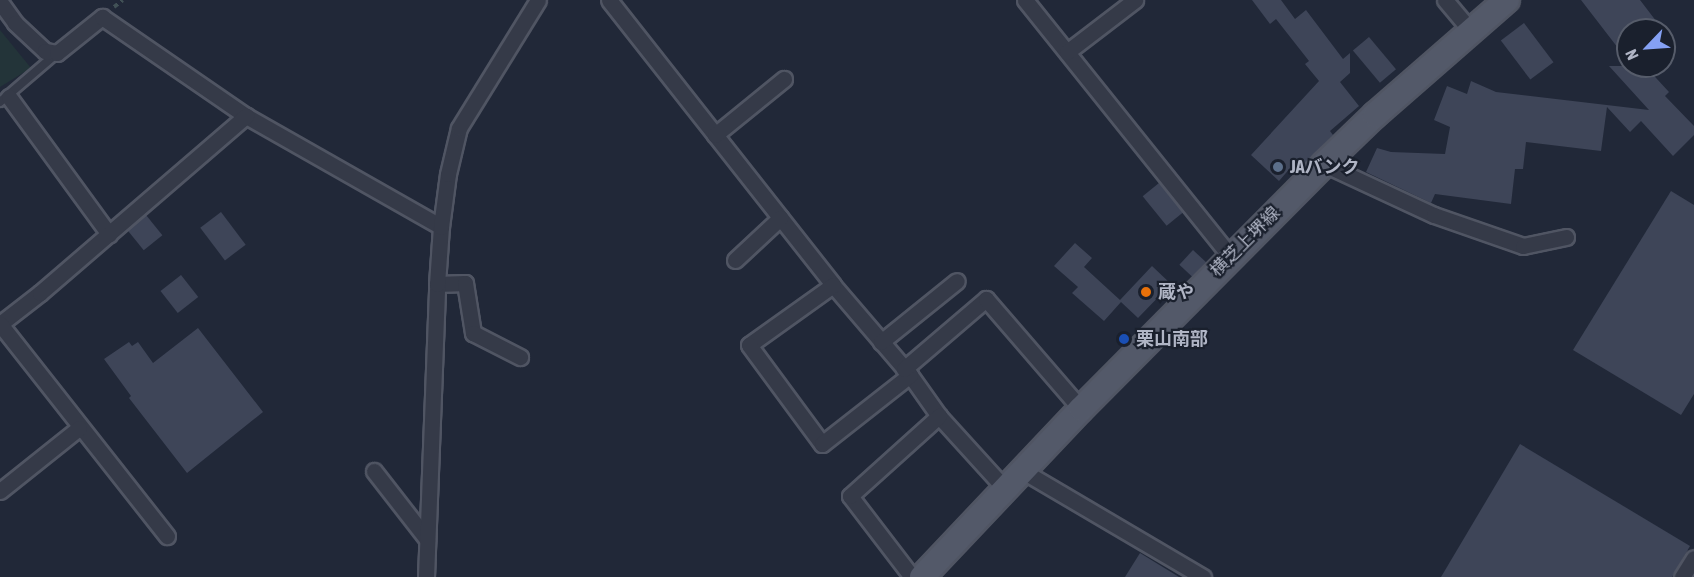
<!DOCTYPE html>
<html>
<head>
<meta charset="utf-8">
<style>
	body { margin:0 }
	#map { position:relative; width:1694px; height:577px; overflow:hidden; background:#212838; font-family:"Asap Condensed","Noto Sans JP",sans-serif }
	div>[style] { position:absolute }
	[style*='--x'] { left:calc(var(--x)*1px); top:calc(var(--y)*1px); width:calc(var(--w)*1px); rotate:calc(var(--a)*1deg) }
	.green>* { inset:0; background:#233439 }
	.building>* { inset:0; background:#3e4558; transform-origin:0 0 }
	.path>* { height:4px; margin-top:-2px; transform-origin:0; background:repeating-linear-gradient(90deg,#415156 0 4.5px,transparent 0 9px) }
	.roads { filter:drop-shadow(2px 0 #505563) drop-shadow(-2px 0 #505563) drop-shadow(0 2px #505563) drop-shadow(0 -2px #505563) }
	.lane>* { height:8px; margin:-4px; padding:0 4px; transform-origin:4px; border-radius:4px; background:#353a48 }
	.street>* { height:15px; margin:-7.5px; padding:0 7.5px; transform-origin:7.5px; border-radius:7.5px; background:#353a48 }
	.primary>* { height:24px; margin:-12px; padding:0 12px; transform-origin:12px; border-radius:12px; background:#535969 }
	.dots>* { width:16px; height:16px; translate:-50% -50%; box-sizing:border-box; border:3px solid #1a202d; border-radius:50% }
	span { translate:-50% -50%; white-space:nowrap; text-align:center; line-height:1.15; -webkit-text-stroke:4.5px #1a202d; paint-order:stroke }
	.poi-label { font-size:18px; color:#b0b5c5; font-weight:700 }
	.left { translate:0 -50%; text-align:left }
	.street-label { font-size:18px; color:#b0b5c5 }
	.north { position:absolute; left:1616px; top:18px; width:60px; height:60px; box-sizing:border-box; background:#1a202d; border:2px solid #565c6a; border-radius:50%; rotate:245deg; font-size:16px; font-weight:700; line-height:24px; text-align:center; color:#b0b5c5 }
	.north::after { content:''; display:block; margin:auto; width:21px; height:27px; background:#85a1f4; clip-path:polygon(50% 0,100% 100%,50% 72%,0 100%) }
</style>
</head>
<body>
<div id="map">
	<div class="green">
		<i style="clip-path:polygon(0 30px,31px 68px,0 87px)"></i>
	</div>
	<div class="building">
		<i style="clip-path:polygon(1252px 0,1281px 0,1295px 19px,1306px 10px,1343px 59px,1350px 53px,1350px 73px,1340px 82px,1359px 106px,1330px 131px,1333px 135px,1297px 171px,1292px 166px,1279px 181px,1251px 155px,1319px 81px,1305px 64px,1309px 61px,1276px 19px,1270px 24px)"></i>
		<i style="clip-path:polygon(1581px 0,1640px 0,1663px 30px,1628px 30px,1628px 61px)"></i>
		<i style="left:1524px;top:23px;width:49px;height:29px;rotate:53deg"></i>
		<i style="left:1369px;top:37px;width:42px;height:21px;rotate:50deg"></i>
		<i style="clip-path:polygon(1609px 66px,1645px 66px,1669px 92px,1665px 96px,1694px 126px,1694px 135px,1673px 156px,1641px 121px,1630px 132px,1607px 107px,1601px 151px,1526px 142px,1523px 169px,1515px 169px,1511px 204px,1435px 194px,1431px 203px,1366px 172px,1377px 148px,1391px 152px,1445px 154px,1450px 127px,1434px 120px,1447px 86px,1467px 94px,1471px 81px,1496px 92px,1649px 110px)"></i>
		<i style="left:1159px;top:183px;width:38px;height:21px;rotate:51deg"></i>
		<i style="clip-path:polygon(1671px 191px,1694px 205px,1694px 394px,1681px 415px,1573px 350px)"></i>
		<i style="left:221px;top:212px;width:41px;height:26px;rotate:53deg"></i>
		<i style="left:146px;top:215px;width:26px;height:24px;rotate:51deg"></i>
		<i style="clip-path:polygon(1075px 243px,1092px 258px,1084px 267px,1120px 300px,1152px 266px,1171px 284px,1138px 318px,1121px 302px,1104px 321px,1072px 293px,1078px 287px,1054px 266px)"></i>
		<i style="left:1193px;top:250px;width:18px;height:20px;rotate:43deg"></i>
		<i style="left:181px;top:275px;width:28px;height:26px;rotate:52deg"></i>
		<i style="clip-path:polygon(198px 328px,263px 412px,187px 473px,129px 398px,131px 396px,104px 359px,129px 342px,132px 346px,138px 342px,153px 363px)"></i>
		<i style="clip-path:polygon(1520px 444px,1690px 546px,1672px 577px,1441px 577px)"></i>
		<i style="clip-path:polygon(1140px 553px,1179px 577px,1125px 577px)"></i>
	</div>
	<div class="path">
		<i style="--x:114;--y:7;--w:11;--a:-38"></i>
	</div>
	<div class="roads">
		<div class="lane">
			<i style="--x:0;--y:102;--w:74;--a:-40.6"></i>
		</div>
		<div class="street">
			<i style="--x:609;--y:0;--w:362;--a:51.8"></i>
			<i style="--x:833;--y:285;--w:118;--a:49.5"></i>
			<i style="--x:910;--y:375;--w:50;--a:54.7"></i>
			<i style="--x:939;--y:416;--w:100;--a:47.8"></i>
			<i style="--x:1025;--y:0;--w:328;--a:51.3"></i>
			<i style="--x:1445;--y:0;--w:39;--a:50"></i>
			<i style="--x:0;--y:2;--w:26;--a:54"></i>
			<i style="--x:15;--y:23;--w:41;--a:43"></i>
			<i style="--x:45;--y:51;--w:12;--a:9"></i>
			<i style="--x:57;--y:53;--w:58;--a:-38.7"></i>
			<i style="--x:102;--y:17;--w:175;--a:34.5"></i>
			<i style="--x:246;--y:116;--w:224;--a:29.6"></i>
			<i style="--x:1067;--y:52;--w:86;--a:-37.4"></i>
			<i style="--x:9;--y:97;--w:170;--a:53.9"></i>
			<i style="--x:715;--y:135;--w:89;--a:-39.1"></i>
			<i style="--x:1324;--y:164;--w:121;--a:24.9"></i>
			<i style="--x:1434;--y:215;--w:94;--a:19.2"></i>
			<i style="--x:1523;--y:246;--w:44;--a:-11.8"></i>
			<i style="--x:735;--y:260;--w:62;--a:-43"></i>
			<i style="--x:437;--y:284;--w:28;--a:-2"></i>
			<i style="--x:465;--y:283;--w:51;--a:80.9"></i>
			<i style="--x:473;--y:333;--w:53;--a:27.1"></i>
			<i style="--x:833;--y:285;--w:103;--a:144.5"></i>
			<i style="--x:749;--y:345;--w:123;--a:53.6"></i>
			<i style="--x:822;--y:444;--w:112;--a:-38.1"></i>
			<i style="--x:0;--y:324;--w:51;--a:-37.8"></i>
			<i style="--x:40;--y:293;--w:272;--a:-40.7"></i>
			<i style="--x:0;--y:324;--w:270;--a:51.8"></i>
			<i style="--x:881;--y:342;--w:97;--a:-38.8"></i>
			<i style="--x:904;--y:369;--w:108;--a:-40.5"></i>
			<i style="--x:986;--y:299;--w:145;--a:49.2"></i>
			<i style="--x:374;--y:471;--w:86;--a:52.1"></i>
			<i style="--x:1023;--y:471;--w:209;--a:30.5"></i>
			<i style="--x:0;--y:491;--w:101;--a:-38.6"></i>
			<i style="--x:426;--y:577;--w:293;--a:-87.8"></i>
			<i style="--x:437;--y:284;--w:57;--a:-86"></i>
			<i style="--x:441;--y:227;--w:53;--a:-82.5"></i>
			<i style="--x:448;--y:174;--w:47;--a:-76.6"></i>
			<i style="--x:459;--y:128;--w:150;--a:-58.3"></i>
			<i style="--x:912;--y:577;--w:102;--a:-127.4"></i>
			<i style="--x:850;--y:496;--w:120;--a:-42"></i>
			<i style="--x:1682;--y:577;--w:22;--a:-58"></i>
		</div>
		<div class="primary">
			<i style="--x:922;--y:577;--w:231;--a:-46.6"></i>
			<i style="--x:1081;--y:409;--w:345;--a:-45.2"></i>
			<i style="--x:1324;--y:164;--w:71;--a:-43.9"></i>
			<i style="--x:1375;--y:115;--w:175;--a:-41.1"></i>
		</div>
	</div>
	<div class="dots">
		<i style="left:1278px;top:167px;background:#5c6f8a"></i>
		<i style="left:1146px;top:292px;background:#e8710a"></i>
		<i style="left:1124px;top:339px;background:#1a4fb4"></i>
	</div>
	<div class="poi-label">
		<span class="left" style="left:1290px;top:167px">JAバンク</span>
		<span class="left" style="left:1158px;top:292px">蔵や</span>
		<span class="left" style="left:1136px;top:339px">栗山南部</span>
	</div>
	<div class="street-label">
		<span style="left:1245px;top:242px;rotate:-45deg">横芝上堺線</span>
	</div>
	<div class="north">N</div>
</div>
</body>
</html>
